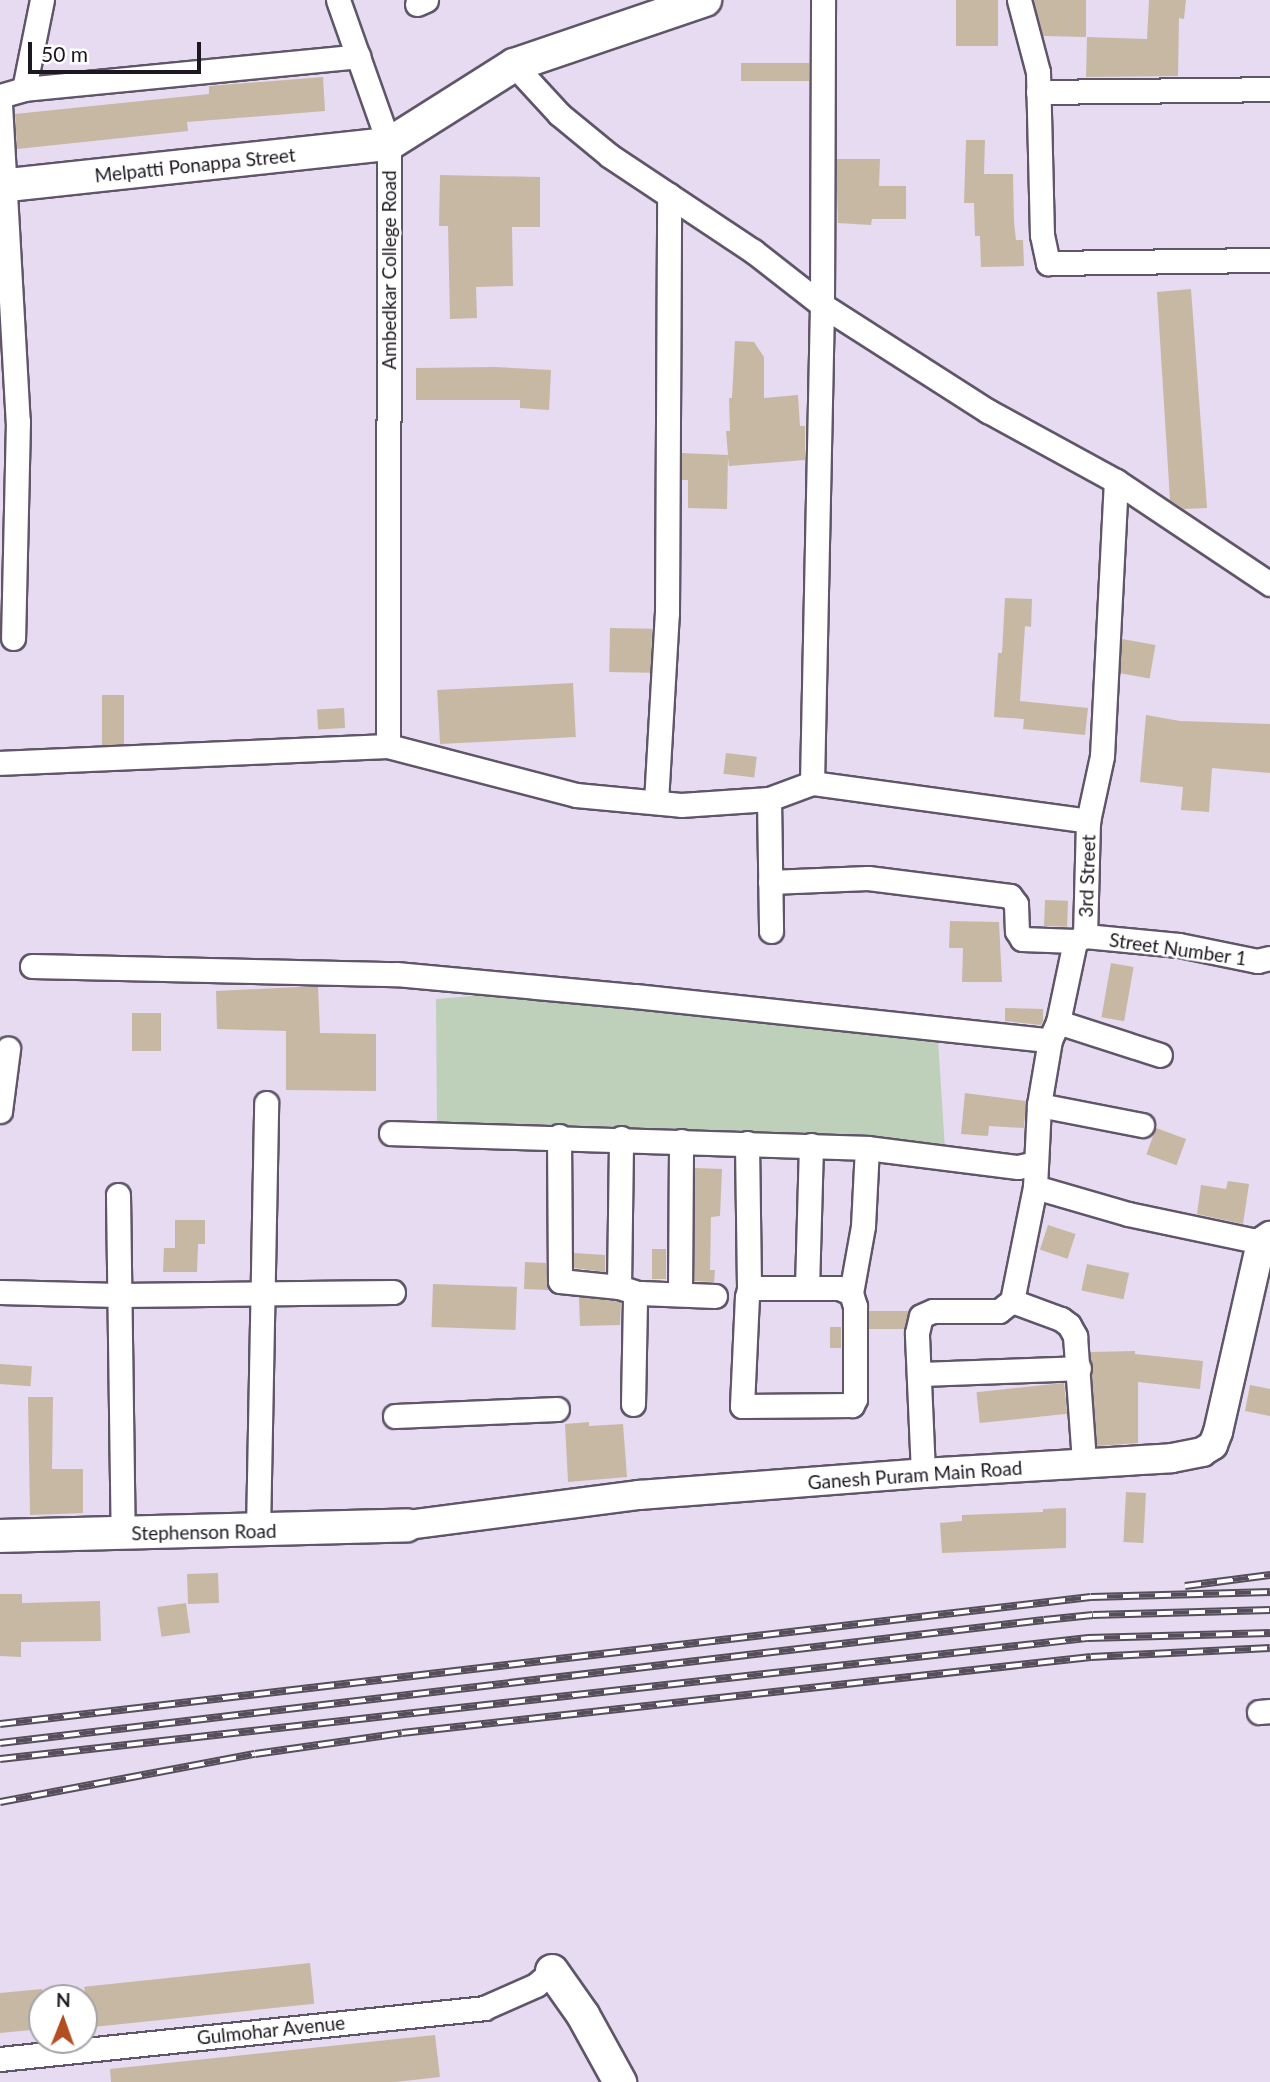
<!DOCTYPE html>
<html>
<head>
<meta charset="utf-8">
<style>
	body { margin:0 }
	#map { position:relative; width:1270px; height:2082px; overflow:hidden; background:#e6dbf1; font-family:Lato,sans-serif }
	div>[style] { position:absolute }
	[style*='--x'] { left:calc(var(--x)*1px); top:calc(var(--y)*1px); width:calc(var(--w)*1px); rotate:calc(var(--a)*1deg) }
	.green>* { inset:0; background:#bed0ba }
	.building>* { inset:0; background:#c7b8a4; transform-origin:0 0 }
	.roads { filter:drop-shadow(2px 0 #605669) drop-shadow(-2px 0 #605669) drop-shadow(0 2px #605669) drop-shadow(0 -2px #605669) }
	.minor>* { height:23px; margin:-11.5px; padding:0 11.5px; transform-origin:11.5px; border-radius:11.5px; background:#fff }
	.tertiary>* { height:28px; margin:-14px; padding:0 14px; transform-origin:14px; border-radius:14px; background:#fff }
	.secondary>* { height:32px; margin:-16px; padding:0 16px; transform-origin:16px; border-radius:16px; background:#fff }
	.rail>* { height:8px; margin-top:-4px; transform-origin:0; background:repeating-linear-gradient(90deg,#fff 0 16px,#564f5b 0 32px); box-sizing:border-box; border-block:2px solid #564f5b }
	span { translate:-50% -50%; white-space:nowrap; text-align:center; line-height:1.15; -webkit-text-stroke:5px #fff; paint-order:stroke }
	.street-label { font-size:19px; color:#1d1820 }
	.north { position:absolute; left:28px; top:1984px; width:70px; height:70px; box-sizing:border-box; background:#fff; border:2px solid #a5a3a6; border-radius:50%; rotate:1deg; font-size:19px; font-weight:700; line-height:28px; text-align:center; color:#1d1820 }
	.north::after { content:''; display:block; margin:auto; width:24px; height:32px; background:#b34d22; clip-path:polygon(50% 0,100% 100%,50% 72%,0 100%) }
	.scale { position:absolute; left:28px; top:42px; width:173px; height:32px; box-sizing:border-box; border:4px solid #1d1820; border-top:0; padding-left:9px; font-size:21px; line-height:24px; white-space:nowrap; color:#1d1820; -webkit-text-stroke:5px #fff; paint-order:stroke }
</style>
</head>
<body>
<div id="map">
	<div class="green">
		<i style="clip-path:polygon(484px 995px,938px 1040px,945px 1149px,437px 1126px,436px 999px)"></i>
	</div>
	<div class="building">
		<i style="left:956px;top:0;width:42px;height:46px"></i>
		<i style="clip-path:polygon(1033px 0,1086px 0,1086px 37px,1043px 36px)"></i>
		<i style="clip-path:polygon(1149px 0,1186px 0,1184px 19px,1179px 18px,1178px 76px,1086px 77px,1087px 37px,1147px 39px)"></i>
		<i style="left:809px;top:63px;width:18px;height:68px;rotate:90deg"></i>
		<i style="clip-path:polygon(323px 77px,325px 111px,187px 122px,188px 131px,17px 149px,15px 114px,209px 94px,209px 86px)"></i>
		<i style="clip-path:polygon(966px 140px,985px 140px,984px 174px,1013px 174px,1014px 222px,1016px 240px,1023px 240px,1024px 266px,981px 267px,980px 236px,975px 236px,974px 203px,964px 203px)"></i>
		<i style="clip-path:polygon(836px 159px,880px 159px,879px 186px,906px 186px,906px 219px,872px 219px,871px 225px,838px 223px)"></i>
		<i style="clip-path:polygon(440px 175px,540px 177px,540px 227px,512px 227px,513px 286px,476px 287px,477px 318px,450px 319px,448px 226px,439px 226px)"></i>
		<i style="clip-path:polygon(1191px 289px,1207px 508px,1184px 509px,1170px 500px,1157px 292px)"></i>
		<i style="clip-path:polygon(735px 341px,754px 342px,764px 357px,764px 398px,798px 395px,800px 426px,805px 426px,805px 460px,729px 466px,728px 458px,727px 509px,688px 508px,688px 480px,682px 480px,682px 453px,728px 455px,726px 431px,730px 431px,729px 398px,732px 398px)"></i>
		<i style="clip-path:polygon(495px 367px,551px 370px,549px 410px,520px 408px,520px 400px,416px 400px,416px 368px)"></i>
		<i style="clip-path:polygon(1005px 598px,1032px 599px,1031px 627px,1025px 626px,1020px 701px,1088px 708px,1085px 735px,1023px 729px,1024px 719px,994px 717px,998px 653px,1002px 653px)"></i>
		<i style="left:610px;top:628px;width:42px;height:44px;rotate:1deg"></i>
		<i style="left:1122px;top:639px;width:34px;height:34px;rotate:10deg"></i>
		<i style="left:573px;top:683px;width:54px;height:136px;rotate:87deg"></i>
		<i style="left:102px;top:695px;width:22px;height:50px"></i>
		<i style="left:344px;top:708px;width:20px;height:27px;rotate:87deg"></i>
		<i style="clip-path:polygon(1146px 715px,1180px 721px,1270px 724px,1270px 773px,1212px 768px,1209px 812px,1181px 810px,1183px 787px,1140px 782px)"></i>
		<i style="left:726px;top:753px;width:31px;height:21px;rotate:7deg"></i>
		<i style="left:1045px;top:900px;width:23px;height:26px;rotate:2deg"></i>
		<i style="clip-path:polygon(950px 921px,999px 922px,1002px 982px,962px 982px,963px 948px,949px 948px)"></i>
		<i style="left:1111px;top:963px;width:23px;height:55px;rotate:10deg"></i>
		<i style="clip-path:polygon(318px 986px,320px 1033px,376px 1034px,376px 1091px,286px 1090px,286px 1031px,217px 1029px,216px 991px)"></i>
		<i style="clip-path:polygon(1005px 1008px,1043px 1009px,1043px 1021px,1041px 1025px,1005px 1021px)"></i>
		<i style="left:132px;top:1013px;width:29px;height:38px"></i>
		<i style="clip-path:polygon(965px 1093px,1026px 1101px,1024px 1128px,989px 1126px,988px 1136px,961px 1134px)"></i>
		<i style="left:1156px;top:1128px;width:32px;height:28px;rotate:20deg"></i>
		<i style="clip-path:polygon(695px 1168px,722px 1169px,720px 1216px,711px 1217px,710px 1270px,715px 1270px,714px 1282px,694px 1281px)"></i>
		<i style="clip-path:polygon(1228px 1181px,1249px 1184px,1243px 1224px,1197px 1214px,1201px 1185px,1226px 1189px)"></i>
		<i style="clip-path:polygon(175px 1220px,205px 1220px,205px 1244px,198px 1244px,197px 1272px,163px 1272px,164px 1248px,175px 1248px)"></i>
		<i style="left:1048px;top:1225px;width:29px;height:26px;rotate:18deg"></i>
		<i style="left:652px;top:1249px;width:14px;height:30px"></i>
		<i style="clip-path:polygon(574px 1253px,605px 1255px,605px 1272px,574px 1268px)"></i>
		<i style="clip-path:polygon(525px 1262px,546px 1263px,549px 1290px,524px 1289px)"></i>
		<i style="left:1087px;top:1264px;width:43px;height:27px;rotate:12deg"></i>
		<i style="left:433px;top:1284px;width:84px;height:43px;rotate:2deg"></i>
		<i style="clip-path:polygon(579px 1297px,621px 1302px,620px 1325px,580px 1326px)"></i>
		<i style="left:869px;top:1311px;width:39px;height:18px"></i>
		<i style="left:830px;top:1327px;width:11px;height:21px"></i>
		<i style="clip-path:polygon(1135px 1351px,1135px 1354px,1203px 1361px,1200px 1389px,1138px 1382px,1138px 1443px,1097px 1446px,1090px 1352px)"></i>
		<i style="left:0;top:1364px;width:32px;height:20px;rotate:4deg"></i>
		<i style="left:1064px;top:1383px;width:31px;height:88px;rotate:84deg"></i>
		<i style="clip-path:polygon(1250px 1385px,1270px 1389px,1270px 1416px,1245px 1411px)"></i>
		<i style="clip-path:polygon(28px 1397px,53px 1397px,52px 1469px,83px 1469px,83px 1513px,30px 1515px)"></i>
		<i style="clip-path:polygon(589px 1422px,589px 1426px,623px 1424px,627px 1477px,568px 1482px,565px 1424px)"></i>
		<i style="left:1126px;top:1492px;width:20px;height:50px;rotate:3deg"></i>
		<i style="clip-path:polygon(1066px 1508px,1066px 1548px,942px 1553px,940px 1523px,962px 1521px,962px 1515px,1043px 1512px,1043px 1509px)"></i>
		<i style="left:218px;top:1573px;width:30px;height:31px;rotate:88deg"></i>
		<i style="clip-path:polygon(0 1594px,22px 1594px,22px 1603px,100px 1601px,101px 1641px,21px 1642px,21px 1657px,0 1656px)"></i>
		<i style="left:186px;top:1603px;width:30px;height:29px;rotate:82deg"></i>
		<i style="left:310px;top:1963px;width:41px;height:227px;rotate:84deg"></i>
		<i style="clip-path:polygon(42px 1989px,42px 2029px,0 2033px,0 1993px)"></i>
		<i style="clip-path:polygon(435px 2035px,440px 2077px,395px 2082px,111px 2082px,110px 2069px)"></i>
	</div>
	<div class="roads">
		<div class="minor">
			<i style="--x:338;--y:0;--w:153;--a:70.5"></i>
			<i style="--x:389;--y:144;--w:602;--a:90.1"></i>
			<i style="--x:1019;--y:0;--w:74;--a:75.2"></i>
			<i style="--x:1038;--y:72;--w:163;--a:88.6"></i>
			<i style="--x:1042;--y:235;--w:29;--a:78"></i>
			<i style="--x:1048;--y:263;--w:222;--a:-0.8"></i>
			<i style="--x:417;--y:4;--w:10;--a:-24"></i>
			<i style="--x:514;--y:65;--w:67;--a:47.4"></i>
			<i style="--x:559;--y:114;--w:66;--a:39.5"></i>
			<i style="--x:610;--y:156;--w:172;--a:33.6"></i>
			<i style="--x:753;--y:251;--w:88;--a:38"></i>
			<i style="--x:822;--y:305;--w:197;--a:32.6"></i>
			<i style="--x:988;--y:411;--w:146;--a:28.7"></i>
			<i style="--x:1116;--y:481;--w:185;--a:33.8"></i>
			<i style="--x:24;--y:89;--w:91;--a:-78.6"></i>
			<i style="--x:1038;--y:92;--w:232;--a:-0.7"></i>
			<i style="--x:0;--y:96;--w:25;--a:-16"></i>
			<i style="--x:24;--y:89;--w:336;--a:-5.6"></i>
			<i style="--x:0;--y:104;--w:318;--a:86.8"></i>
			<i style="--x:18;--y:421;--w:217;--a:91.3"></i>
			<i style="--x:0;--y:763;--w:388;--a:-2.5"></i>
			<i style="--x:388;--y:746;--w:194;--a:14.6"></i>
			<i style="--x:576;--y:795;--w:105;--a:5.4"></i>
			<i style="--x:681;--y:805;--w:88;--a:-3.9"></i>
			<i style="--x:769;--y:799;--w:46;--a:-20.4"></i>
			<i style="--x:812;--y:783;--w:279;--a:7.8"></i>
			<i style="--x:812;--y:783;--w:478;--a:-88.8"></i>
			<i style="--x:822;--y:305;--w:305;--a:-89.8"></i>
			<i style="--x:769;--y:799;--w:132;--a:89.1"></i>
			<i style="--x:656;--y:802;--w:189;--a:-86.7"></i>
			<i style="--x:667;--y:613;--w:418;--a:-89.7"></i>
			<i style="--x:770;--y:882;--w:98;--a:-2.3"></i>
			<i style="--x:868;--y:878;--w:143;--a:7.2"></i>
			<i style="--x:1010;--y:896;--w:10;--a:53"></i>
			<i style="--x:1016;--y:904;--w:27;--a:88"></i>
			<i style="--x:1017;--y:931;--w:9;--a:58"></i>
			<i style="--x:1022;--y:939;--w:53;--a:2.2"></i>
			<i style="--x:1085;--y:936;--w:94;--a:5.5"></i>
			<i style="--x:1179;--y:945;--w:80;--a:11.6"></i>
			<i style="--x:1257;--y:961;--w:13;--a:-13"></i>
			<i style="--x:32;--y:966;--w:364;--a:1.3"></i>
			<i style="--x:396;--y:974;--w:240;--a:5.3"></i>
			<i style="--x:635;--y:996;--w:417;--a:6.1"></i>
			<i style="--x:1058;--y:1022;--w:107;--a:17.9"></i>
			<i style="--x:1039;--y:1105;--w:105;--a:11"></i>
			<i style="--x:0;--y:1111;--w:63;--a:-82.6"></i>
			<i style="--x:391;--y:1133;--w:476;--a:1.8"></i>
			<i style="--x:867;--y:1148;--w:152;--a:7.2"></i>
			<i style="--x:1018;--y:1167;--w:18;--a:-13"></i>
			<i style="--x:559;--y:1136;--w:145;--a:89.6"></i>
			<i style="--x:560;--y:1281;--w:59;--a:5.8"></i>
			<i style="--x:619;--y:1287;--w:20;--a:18"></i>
			<i style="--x:747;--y:1143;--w:146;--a:89.2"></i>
			<i style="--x:1035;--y:1187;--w:97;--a:16.2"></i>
			<i style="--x:1128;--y:1214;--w:136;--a:11.9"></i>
			<i style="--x:118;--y:1195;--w:339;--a:89.2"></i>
			<i style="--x:619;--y:1287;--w:149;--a:-89.2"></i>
			<i style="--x:753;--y:1288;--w:86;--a:0"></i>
			<i style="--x:839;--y:1288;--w:13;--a:23"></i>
			<i style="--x:851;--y:1293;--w:14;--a:73"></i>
			<i style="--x:855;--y:1306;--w:93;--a:90"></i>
			<i style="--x:855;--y:1399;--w:7;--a:117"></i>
			<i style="--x:852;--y:1405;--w:110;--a:179.5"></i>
			<i style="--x:742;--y:1406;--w:109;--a:-87.4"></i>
			<i style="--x:747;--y:1297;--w:8;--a:-76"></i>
			<i style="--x:749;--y:1289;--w:4;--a:-14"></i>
			<i style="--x:807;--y:1288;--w:143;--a:-88.4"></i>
			<i style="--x:0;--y:1292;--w:118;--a:1.5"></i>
			<i style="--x:118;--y:1295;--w:275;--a:-0.6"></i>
			<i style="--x:680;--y:1293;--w:152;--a:-89.6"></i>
			<i style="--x:851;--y:1293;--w:68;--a:-79.8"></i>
			<i style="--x:863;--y:1226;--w:78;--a:-87.1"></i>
			<i style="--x:1012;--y:1301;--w:116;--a:-78.6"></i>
			<i style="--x:1035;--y:1187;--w:82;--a:-87.2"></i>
			<i style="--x:1039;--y:1105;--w:66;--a:-80.4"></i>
			<i style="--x:1050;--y:1040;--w:20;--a:-66"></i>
			<i style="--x:1058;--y:1022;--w:83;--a:-78.1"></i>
			<i style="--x:1075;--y:941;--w:11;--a:-27"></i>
			<i style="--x:1085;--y:936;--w:115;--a:-88.5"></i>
			<i style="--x:1088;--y:821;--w:66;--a:-77.8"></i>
			<i style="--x:1102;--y:756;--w:275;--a:-87.1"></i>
			<i style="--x:1012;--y:1301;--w:52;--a:20.2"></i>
			<i style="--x:1061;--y:1319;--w:10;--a:37"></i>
			<i style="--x:1069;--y:1325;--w:13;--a:61"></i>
			<i style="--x:1075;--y:1336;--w:127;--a:85.9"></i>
			<i style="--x:919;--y:1374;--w:160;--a:-2.1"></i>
			<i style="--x:633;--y:1404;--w:108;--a:-88.9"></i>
			<i style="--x:635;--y:1296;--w:6;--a:-31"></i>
			<i style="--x:640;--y:1293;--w:75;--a:2.3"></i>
			<i style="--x:395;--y:1416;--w:162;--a:-2.5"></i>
			<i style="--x:923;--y:1473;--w:140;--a:-92.5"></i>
			<i style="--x:917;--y:1333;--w:17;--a:-77"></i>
			<i style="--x:921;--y:1316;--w:13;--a:-23"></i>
			<i style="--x:933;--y:1311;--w:66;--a:0"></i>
			<i style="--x:999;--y:1311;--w:16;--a:-38"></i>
			<i style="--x:258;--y:1531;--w:428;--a:-88.9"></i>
			<i style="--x:1259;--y:1712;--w:11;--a:-5"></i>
			<i style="--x:0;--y:2059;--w:487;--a:-6"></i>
			<i style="--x:484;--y:2008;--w:57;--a:-23.9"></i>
			<i style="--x:536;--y:1985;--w:21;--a:-41"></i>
		</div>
		<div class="tertiary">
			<i style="--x:407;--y:1525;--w:234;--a:-7.4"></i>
			<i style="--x:639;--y:1495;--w:285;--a:-4.4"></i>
			<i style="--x:923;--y:1473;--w:249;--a:-3.4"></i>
			<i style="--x:1172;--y:1458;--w:31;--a:-11"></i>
			<i style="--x:1202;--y:1452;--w:13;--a:-32"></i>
			<i style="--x:1213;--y:1445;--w:14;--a:-69"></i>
			<i style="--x:1218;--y:1432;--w:195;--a:-77.2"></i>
			<i style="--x:1261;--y:1242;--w:11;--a:-34"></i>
		</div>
		<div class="secondary">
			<i style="--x:0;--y:186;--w:391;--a:-6.2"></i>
			<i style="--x:389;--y:144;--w:148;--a:-32.3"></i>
			<i style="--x:514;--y:65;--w:202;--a:-18.8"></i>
			<i style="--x:0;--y:1536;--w:407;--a:-1.5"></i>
			<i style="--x:552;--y:1971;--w:54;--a:54.8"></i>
			<i style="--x:583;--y:2015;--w:77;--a:61.1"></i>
		</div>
	</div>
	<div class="rail">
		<i style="--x:1185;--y:1586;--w:86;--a:-7.4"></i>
		<i style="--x:0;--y:1724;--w:1098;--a:-6.64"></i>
		<i style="--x:1091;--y:1597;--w:179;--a:-1.6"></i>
		<i style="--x:0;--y:1743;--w:1051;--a:-6.72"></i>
		<i style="--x:1044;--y:1620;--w:49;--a:-5.8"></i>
		<i style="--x:1093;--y:1615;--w:177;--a:-1.6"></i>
		<i style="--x:0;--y:1759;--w:1095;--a:-6.35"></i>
		<i style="--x:1088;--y:1638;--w:182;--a:-1.6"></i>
		<i style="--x:0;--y:1802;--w:259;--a:-10.7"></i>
		<i style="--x:255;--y:1754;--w:148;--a:-8.1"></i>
		<i style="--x:402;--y:1733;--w:693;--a:-6.29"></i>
		<i style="--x:1091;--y:1657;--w:179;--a:-2.9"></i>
	</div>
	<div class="street-label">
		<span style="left:195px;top:165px;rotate:-6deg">Melpatti Ponappa Street</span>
		<span style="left:389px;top:270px;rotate:-90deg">Ambedkar College Road</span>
		<span style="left:1087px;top:876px;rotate:-88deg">3rd Street</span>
		<span style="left:1178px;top:949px;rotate:8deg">Street Number 1</span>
		<span style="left:915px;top:1475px;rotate:-4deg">Ganesh Puram Main Road</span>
		<span style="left:204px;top:1532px;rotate:-1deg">Stephenson Road</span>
		<span style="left:271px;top:2030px;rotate:-6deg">Gulmohar Avenue</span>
	</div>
	<div class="north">N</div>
	<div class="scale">50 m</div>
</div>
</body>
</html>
